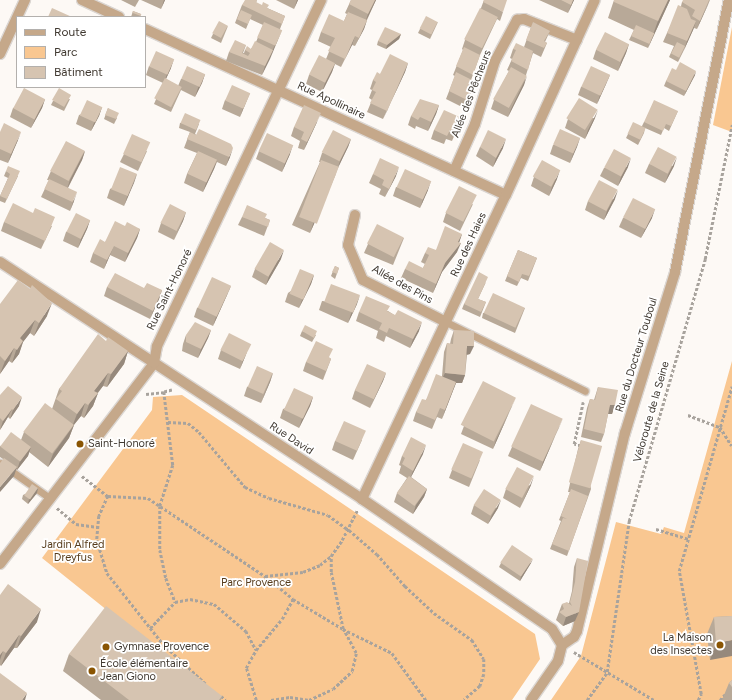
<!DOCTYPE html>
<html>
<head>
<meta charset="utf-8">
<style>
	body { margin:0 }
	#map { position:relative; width:732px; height:700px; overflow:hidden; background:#fdf9f5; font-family:Figtree,sans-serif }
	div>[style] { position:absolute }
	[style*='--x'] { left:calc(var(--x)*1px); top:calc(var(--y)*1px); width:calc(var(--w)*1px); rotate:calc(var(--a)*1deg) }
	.green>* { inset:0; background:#f9c791 }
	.path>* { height:2.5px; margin-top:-1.25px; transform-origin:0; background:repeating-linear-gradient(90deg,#a8a39d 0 3px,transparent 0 5px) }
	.roads { filter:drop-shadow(1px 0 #dbd6d2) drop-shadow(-1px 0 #dbd6d2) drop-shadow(0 1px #dbd6d2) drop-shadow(0 -1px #dbd6d2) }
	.service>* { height:7px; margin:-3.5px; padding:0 3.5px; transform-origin:3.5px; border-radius:3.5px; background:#c5a88a }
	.minor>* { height:10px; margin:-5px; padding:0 5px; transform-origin:5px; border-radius:5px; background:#c5a88a }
	.wall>* { inset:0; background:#b8a998 }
	.shaded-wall>* { inset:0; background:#96897c }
	.building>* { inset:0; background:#d6c4b1; transform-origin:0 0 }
	.dots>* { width:11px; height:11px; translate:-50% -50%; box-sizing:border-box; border:2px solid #fff; border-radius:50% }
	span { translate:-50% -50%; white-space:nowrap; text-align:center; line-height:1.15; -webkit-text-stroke:3.5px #fff; paint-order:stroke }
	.street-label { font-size:11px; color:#403931 }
	.poi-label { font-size:11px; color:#403931 }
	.left { translate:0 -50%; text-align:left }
	.right { translate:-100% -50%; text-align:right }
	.park-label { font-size:11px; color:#573c1c }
	.legend { position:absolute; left:16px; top:16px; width:130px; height:72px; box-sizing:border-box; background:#fff; border:1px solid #b3b0ad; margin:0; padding:5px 7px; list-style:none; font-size:12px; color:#403931 }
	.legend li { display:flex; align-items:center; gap:8px; height:20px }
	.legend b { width:20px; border:1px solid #b3b0ad }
</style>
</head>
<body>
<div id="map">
	<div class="green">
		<i style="clip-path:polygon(732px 27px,732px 132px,713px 125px)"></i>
		<i style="clip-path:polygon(732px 361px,732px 700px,551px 700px,581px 656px,616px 522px,661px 534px,664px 527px,684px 533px)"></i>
		<i style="clip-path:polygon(182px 395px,535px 634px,540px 659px,512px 700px,219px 700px,42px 558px,152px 410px,153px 397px)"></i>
	</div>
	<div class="path">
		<i style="--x:172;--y:390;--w:8;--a:166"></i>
		<i style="--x:164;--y:392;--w:74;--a:83"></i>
		<i style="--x:173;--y:465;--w:43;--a:107.6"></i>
		<i style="--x:160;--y:506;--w:44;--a:90"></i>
		<i style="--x:160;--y:550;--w:29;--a:78"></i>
		<i style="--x:166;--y:578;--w:26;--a:69"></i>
		<i style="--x:146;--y:394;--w:18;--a:-6"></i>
		<i style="--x:688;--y:415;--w:34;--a:21"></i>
		<i style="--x:720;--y:427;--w:22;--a:58"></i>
		<i style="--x:168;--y:422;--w:20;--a:3"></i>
		<i style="--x:188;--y:423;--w:14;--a:39"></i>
		<i style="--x:199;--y:432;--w:72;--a:50.1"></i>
		<i style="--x:245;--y:487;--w:26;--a:25"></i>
		<i style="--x:269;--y:498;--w:61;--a:16.1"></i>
		<i style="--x:328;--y:515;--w:26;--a:36"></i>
		<i style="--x:349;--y:530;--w:37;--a:41"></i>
		<i style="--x:377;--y:554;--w:43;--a:48.8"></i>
		<i style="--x:405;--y:586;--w:40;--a:43"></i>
		<i style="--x:434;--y:613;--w:47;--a:35.4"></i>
		<i style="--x:472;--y:640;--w:22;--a:58"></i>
		<i style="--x:484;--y:659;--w:15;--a:90"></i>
		<i style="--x:484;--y:674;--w:13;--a:108"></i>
		<i style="--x:480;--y:686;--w:21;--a:139"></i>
		<i style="--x:581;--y:446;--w:7;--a:-164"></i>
		<i style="--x:574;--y:444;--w:43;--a:-77.9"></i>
		<i style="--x:82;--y:476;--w:33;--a:38"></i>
		<i style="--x:108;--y:496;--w:40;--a:2.9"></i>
		<i style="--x:148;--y:498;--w:141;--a:33.7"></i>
		<i style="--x:265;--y:576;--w:38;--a:-6"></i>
		<i style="--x:303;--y:572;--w:18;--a:-22"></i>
		<i style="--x:320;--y:565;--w:14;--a:-39"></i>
		<i style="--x:331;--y:556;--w:19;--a:-55"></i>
		<i style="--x:342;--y:540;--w:34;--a:-63"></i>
		<i style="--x:108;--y:496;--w:22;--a:114"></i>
		<i style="--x:99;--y:516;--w:24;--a:95"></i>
		<i style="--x:97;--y:540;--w:34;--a:73"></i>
		<i style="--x:107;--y:573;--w:90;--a:51.7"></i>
		<i style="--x:163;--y:644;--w:59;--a:42.9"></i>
		<i style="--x:57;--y:508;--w:25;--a:40"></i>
		<i style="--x:76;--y:524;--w:22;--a:8"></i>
		<i style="--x:656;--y:529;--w:34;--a:17"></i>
		<i style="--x:265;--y:576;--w:36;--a:39"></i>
		<i style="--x:293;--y:599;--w:58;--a:31"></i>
		<i style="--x:343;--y:629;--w:55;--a:26.1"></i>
		<i style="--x:392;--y:653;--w:58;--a:54.1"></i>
		<i style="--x:150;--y:628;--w:36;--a:-46"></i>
		<i style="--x:175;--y:602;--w:15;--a:-11"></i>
		<i style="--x:190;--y:599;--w:25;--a:12"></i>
		<i style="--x:214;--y:604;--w:42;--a:40.2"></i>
		<i style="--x:246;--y:631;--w:21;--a:62"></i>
		<i style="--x:574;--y:652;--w:93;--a:31"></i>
		<i style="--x:221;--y:696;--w:6;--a:39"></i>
		<i style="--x:256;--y:700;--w:34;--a:-107"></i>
		<i style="--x:246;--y:668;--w:21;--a:-61"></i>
		<i style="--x:256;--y:650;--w:40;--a:-50"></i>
		<i style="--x:282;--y:619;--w:23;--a:-61"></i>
		<i style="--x:271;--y:700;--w:19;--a:-9"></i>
		<i style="--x:290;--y:697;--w:18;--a:9"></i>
		<i style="--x:309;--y:700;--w:26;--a:-25"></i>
		<i style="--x:333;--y:689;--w:26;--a:-43"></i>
		<i style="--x:352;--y:671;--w:18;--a:-77"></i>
		<i style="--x:356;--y:653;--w:27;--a:-118"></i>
		<i style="--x:343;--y:629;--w:58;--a:-101.9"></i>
		<i style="--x:331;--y:572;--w:16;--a:-90"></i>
		<i style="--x:587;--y:700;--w:34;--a:-54"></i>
		<i style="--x:607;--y:672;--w:153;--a:-81.7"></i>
		<i style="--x:629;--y:521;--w:273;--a:-73.8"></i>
		<i style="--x:705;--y:259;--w:137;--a:-78.6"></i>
		<i style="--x:698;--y:700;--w:7;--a:-63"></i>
		<i style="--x:701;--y:694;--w:125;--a:-100.1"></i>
		<i style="--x:679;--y:571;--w:192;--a:-74"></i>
		<i style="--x:720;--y:700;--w:9;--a:-49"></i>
	</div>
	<div class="roads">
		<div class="service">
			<i style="--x:446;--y:322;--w:155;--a:26.4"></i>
			<i style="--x:0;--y:463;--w:62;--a:35.2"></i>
		</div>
		<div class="minor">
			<i style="--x:82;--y:0;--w:41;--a:24.7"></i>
			<i style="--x:145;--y:29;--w:397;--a:24.7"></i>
			<i style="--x:0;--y:54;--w:60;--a:-65.2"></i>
			<i style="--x:454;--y:171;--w:51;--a:-65.9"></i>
			<i style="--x:475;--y:124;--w:66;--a:-72.4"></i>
			<i style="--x:495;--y:61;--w:47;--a:-61.8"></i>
			<i style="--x:517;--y:20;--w:7;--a:-8"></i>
			<i style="--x:524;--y:19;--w:57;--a:21.6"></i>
			<i style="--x:355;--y:215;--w:31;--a:103"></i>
			<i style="--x:348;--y:245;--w:38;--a:67"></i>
			<i style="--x:363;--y:280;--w:93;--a:26.8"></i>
			<i style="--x:0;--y:262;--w:433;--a:33.2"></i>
			<i style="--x:362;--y:499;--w:230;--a:34.4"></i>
			<i style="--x:552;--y:629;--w:19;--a:58"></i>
			<i style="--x:362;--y:499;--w:336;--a:-64.7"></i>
			<i style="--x:506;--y:195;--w:214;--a:-65.5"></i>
			<i style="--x:0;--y:564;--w:253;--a:-52.5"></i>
			<i style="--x:154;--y:363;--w:17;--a:-80"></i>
			<i style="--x:157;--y:346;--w:383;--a:-64.6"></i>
			<i style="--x:531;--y:700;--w:47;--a:-55.3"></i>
			<i style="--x:558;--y:661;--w:16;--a:-76"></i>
			<i style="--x:562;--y:645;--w:14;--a:-34"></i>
			<i style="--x:574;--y:637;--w:7;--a:-63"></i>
			<i style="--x:577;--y:631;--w:204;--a:-76.4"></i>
			<i style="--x:625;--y:433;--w:169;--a:-72.7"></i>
			<i style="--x:675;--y:272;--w:277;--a:-78.8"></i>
		</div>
	</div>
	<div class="wall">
		<i style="clip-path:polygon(121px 0,139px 0,135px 7px)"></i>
		<i style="clip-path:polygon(141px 0,165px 0,161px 9px)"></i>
		<i style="clip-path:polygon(257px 0,256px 3px,285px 16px,280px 29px,278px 39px,262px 75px,226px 61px,229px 52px,246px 45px,243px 53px,244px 53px,245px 50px,251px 49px,256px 42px,263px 25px,250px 19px,246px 29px,235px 23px,242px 5px)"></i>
		<i style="clip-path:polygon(276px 0,298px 0,294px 9px)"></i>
		<i style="clip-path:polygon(351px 0,376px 0,367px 20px,364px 29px,355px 46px,352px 45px,341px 67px,335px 64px,332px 72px,322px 92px,306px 84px,309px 75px,326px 59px,331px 47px,318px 41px,321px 32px,344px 21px,347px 14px,345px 13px)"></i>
		<i style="clip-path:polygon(484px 0,503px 12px,500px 21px,497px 19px,480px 55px,471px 80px,472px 86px,470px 96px,464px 108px,446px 99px,455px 76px,453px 75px,463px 50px,462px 49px,465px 40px,481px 8px)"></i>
		<i style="clip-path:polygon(539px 0,574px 0,568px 13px)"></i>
		<i style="clip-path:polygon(614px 0,670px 0,648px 48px,629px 40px,634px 30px,608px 18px)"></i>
		<i style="clip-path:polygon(710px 0,697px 29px,694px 28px,684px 50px,678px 62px,669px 57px,674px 46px,663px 42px,667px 33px,681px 6px,682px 2px)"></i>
		<i style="clip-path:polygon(133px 11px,141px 14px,140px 17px,131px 17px)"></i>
		<i style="clip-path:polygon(438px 22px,430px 39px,418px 33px,420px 29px)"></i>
		<i style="clip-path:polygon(533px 22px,550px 31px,545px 42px,547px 43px,541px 57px,533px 53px,526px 75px,524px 85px,508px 117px,491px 109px,494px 100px,509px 71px,507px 70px,512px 59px,510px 58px,513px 49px,524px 47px)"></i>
		<i style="clip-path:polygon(228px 26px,221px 43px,211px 38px,213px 34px)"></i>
		<i style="clip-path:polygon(401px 34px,399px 39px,386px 49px,377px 45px,378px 41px)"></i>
		<i style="clip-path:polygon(629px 44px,626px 53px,618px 71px,593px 59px,596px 50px)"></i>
		<i style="clip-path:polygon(408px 63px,405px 72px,383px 119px,367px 112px,372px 100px,369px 98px,372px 90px,370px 89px,373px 80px,380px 74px)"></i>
		<i style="clip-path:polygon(149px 66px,171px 68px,166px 79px,178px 86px,181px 79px,205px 74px,202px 83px,195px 97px,181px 90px,171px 112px,154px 104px,163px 83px,146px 75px)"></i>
		<i style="clip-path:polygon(676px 70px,695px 75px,684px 96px,664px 86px,666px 81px)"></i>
		<i style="clip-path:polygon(610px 75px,606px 84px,597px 104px,578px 95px,581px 87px)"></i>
		<i style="clip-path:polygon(250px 93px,240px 117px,222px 109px,225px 100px)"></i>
		<i style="clip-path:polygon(45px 99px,42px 108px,31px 128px,10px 117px,13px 108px)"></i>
		<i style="clip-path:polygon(70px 99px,64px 111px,51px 105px,53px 101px)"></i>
		<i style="clip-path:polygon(439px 105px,436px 114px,428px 131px,416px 126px,415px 129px,408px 125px,411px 116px)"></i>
		<i style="clip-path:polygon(102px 107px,99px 116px,91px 131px,76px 124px,79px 115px)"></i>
		<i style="clip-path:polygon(108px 108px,117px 118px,114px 124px,104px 119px)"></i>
		<i style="clip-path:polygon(678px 111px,669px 131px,664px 128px,661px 135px,645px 128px,644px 133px,638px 145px,626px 138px,628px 134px,642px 126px,644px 122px)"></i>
		<i style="clip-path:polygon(595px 118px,585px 139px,565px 128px,568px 119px)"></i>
		<i style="clip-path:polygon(317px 122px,304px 150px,298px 148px,300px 141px,291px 136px,294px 127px)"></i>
		<i style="clip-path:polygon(180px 123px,199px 124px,195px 134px,230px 157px,226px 166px,217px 162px,214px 169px,203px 192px,184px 183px,187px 174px,197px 153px,184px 148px,190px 132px,179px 128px)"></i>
		<i style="clip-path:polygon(458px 127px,452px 141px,446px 139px,444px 144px,431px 139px,434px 130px)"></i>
		<i style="clip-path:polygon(0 132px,18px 140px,8px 163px,0 160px)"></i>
		<i style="clip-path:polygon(580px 138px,570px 163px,550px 154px,553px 145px)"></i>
		<i style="clip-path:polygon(351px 139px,348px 147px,338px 167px,335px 176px,310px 233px,292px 225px,320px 162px,319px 162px,322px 153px)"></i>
		<i style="clip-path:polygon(480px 147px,503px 148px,493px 167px,476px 156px)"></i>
		<i style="clip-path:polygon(85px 151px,82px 160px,68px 188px,74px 201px,70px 211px,41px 197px,49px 180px,47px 180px,51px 171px)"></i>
		<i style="clip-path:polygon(147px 151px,138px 171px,120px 162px,124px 154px)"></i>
		<i style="clip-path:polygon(259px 151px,290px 154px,282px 172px,256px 159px)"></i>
		<i style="clip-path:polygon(649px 164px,674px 166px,665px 183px,645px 173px)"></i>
		<i style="clip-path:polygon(628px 167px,618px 186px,600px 176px,604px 168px)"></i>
		<i style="clip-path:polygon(6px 171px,18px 176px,5px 203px,0 201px,0 196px,8px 178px,4px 176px)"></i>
		<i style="clip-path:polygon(137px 174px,124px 206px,107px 198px,110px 189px)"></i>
		<i style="clip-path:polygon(373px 174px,396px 176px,385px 197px,379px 194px,381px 189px,369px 183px)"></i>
		<i style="clip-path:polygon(534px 177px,557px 179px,549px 196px,531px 186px)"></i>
		<i style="clip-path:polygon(396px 187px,428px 190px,420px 208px,393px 196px)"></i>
		<i style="clip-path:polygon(615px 199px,604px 220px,585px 210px,588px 201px)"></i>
		<i style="clip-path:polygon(473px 204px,460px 231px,443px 222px,446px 213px)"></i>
		<i style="clip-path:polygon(186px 212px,183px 221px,174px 240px,158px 232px,161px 223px)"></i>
		<i style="clip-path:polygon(242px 217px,265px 218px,270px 220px,264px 236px,238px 225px)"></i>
		<i style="clip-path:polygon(623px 218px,652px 218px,641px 238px,619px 227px)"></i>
		<i style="clip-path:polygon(90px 220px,87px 229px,78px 248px,63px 241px,66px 232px)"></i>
		<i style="clip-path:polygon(4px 222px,52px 226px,41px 249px,1px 231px)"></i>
		<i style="clip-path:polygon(125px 226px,140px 229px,137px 238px,125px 262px,110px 255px,104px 269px,90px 262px,93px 253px,105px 242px)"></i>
		<i style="clip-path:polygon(462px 234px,459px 242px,457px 252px,442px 272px,433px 293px,401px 278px,405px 269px,423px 268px,425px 264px,421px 262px,425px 253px,436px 250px)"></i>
		<i style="clip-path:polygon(404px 238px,393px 265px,364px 253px,368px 244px)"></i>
		<i style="clip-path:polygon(518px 250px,537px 258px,528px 281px,521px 278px,517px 286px,505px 281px)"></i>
		<i style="clip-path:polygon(281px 259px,266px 285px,252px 277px,255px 269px)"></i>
		<i style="clip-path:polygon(335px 266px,339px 268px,335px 279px,331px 276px)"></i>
		<i style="clip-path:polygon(314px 275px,311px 284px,299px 308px,285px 302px,288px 293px)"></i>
		<i style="clip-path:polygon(486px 282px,478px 299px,486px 302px,480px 317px,462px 309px,464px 304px)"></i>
		<i style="clip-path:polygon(231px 286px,227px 295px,213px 326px,194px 317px,197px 308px)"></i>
		<i style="clip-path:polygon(107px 287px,144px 288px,162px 290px,159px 299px,150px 319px,104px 296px)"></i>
		<i style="clip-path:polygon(322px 301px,357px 304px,348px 323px,319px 310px)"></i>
		<i style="clip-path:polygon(0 304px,47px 316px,34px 336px,30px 333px,23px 342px,19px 354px,12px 363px,9px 361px,0 374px)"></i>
		<i style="clip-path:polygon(525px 308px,515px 333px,482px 318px,483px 313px)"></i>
		<i style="clip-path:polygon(388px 311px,419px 331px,410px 348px,386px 336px,384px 342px,376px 338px,378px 331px,356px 321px,359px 312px)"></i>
		<i style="clip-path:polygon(211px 330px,208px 338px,198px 358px,182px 351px,183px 344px,186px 335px)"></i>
		<i style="clip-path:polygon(454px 330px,470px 354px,467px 355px,465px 375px,462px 383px,456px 383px,442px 419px,437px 417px,432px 429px,413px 421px,416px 412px,426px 400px,442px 376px,444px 352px,447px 343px,450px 344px,451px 339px)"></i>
		<i style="clip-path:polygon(302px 331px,316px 335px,312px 342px,300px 336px)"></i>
		<i style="clip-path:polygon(106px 341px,128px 351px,124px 364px,107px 387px,103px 386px,98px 393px,93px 406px,84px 418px,81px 416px,74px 425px,69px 438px,48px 467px,29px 452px,28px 456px,17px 470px,16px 469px,14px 476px,3px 459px,0 457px,0 446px,21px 440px,24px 432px,52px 409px,59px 389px)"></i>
		<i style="clip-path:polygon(221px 350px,247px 352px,240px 369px,218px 359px)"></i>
		<i style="clip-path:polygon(330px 358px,331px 359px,323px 380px,303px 371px,306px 362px)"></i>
		<i style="clip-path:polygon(273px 373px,270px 382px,261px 403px,244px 396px,247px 387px)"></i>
		<i style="clip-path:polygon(386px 373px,383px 381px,370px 408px,352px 399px,355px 390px)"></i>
		<i style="clip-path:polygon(598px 387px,615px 405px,612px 414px,608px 414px,604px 434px,601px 442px,581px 437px,587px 408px,590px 399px,594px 400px)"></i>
		<i style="clip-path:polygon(0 395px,19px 406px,10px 419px,8px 417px,0 430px)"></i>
		<i style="clip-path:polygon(313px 397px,310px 406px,299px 428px,280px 418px,283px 409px)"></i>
		<i style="clip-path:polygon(512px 406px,493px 449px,461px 434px,464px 426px)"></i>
		<i style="clip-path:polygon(559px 427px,540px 471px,508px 456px,512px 447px)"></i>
		<i style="clip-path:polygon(362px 440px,353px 460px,332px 450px,335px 441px)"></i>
		<i style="clip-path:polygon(581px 440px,591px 489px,567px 556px,550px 549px,561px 521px,559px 520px,570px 492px,568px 492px,578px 449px)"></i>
		<i style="clip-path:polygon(423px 454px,411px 477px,427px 489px,424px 497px,413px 514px,394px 502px,397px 493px,407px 478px,399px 473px,401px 466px,399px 465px,402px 456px)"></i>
		<i style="clip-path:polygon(480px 460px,469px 487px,449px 478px,452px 470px)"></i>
		<i style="clip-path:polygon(531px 485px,520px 508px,503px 498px,506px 489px)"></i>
		<i style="clip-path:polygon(38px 488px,37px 493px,28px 504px,22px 499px,23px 495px)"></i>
		<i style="clip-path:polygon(474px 505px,498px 508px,488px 524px,471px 514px)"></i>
		<i style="clip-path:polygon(577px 558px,575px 621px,563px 626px,556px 620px,562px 604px,569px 603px,572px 591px,574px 567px)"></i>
		<i style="clip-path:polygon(501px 563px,531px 563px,520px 581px,499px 567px)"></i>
		<i style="clip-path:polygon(0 595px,37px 622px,17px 648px,14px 648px,1px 666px,0 665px)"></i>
		<i style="clip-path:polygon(732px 616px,710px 660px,707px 634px,714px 617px)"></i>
		<i style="clip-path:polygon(69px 654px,222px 696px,221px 700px,101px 700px,63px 671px)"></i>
		<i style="clip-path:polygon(732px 680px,732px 700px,722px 700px,729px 683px)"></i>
	</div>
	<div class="shaded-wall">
		<i style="clip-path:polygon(164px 0,165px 0,161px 9px)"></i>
		<i style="clip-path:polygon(297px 0,298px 0,294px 9px)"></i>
		<i style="clip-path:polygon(375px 0,376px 0,365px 23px,368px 14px)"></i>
		<i style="clip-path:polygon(573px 0,574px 0,568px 13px,571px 5px)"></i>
		<i style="clip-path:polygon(668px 0,670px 0,648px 48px,658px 21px)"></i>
		<i style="clip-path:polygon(710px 0,707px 7px,697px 29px,700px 21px)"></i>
		<i style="clip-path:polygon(367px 20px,364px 29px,355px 46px,359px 38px)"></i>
		<i style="clip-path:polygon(696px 21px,693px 30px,684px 50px,687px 41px)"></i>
		<i style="clip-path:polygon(282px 30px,270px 59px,262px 75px,265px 66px)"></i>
		<i style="clip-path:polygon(401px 34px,399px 39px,386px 49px,387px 45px)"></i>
		<i style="clip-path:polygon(355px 36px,352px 45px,341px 67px,345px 59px)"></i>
		<i style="clip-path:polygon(629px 44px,626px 53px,618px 71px,621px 62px)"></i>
		<i style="clip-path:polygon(174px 59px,171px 68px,164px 83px,167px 74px)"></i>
		<i style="clip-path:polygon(335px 63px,332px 72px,322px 92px,325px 83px)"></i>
		<i style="clip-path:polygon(408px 63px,405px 72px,383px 119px,387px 111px)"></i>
		<i style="clip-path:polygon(696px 71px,695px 75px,684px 96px,686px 91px)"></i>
		<i style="clip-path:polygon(205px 74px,202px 83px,195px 97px,198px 88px)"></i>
		<i style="clip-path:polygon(610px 75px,606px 84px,597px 104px,600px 95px)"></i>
		<i style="clip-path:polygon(527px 76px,524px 85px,508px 117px,511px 109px)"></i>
		<i style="clip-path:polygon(473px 87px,470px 96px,464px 108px,467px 100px)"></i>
		<i style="clip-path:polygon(250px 93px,246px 102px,240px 117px,243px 108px)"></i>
		<i style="clip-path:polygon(45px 99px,42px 108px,31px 128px,35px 119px)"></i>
		<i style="clip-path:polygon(439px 105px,436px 114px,428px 131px,431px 122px)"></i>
		<i style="clip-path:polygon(102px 107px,99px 116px,91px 131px,94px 123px)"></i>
		<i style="clip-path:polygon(598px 110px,595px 118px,585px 139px,588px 130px)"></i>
		<i style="clip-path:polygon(321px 113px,317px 122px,304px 150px,307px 142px)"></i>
		<i style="clip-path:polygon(21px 132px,18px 140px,8px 163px,11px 154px)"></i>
		<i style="clip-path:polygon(580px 138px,577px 147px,570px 163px,573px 154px)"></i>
		<i style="clip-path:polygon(351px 139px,348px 147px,337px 170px,340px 161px)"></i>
		<i style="clip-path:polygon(506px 139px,503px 148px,493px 167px,496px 158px)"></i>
		<i style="clip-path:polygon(293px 145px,290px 154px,282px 172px,285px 163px)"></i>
		<i style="clip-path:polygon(233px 148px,230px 157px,226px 166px,229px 157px)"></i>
		<i style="clip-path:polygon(85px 151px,82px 160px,67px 189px,70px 180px)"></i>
		<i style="clip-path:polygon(677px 157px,674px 166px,665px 183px,668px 175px)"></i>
		<i style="clip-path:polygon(631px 158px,628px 167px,618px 186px,621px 177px)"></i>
		<i style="clip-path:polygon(217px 160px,214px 169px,203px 192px,206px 183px)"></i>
		<i style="clip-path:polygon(339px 167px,335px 176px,310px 233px,313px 224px)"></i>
		<i style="clip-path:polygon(399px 167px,396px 176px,385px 197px,389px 189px)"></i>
		<i style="clip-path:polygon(560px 170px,557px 179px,549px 196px,552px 187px)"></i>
		<i style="clip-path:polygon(137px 174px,134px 183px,124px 206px,127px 197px)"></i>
		<i style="clip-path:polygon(431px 181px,428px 190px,420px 208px,423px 199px)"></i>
		<i style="clip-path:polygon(618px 190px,615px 199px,604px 220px,607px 211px)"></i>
		<i style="clip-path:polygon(77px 192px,74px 201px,70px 211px,73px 202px)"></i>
		<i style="clip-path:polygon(655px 209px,652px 218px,641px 238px,645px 229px)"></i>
		<i style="clip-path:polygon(186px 212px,183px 221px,174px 240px,178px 231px)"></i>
		<i style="clip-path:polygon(90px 220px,87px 229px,78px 248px,81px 239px)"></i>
		<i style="clip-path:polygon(140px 229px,137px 238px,125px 262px,128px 253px)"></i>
		<i style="clip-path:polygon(462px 234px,459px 243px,461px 243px,457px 252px,442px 272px,433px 293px,436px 284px,445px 263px)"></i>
		<i style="clip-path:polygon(114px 246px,110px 255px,104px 269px,107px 260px)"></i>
		<i style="clip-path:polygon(284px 250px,281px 259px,266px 285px,269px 276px)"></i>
		<i style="clip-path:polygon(314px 275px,311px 284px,299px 308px,302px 300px)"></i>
		<i style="clip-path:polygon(231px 286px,227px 295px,213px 326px,216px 317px)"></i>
		<i style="clip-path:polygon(162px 290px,159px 299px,150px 319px,153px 311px)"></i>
		<i style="clip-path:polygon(360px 295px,357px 304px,348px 323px,351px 314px)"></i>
		<i style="clip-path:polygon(52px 303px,47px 316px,34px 336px,39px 323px)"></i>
		<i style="clip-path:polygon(35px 320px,30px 333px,23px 342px,19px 354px,12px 363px,20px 338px)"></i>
		<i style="clip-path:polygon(422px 322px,419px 331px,410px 348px,413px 339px)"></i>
		<i style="clip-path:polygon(211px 330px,208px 338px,198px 358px,201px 349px)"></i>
		<i style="clip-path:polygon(251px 344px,247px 352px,240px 369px,243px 360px)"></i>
		<i style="clip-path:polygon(467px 346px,474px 346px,470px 354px,464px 355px)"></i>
		<i style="clip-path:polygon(14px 348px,9px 361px,0 374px,5px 361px)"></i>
		<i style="clip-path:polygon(128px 351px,124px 364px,107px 387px,111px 374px)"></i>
		<i style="clip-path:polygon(108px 373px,103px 386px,95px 396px,98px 393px,93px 406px,84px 418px,94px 391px)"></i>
		<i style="clip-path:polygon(273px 373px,270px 382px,261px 403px,264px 395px)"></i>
		<i style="clip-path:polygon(386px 373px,383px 381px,370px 408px,374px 399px)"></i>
		<i style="clip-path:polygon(445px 373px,465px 375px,462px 383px,456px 383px,442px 419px,445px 410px,441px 381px)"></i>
		<i style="clip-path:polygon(22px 397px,19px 406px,10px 419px,13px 410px)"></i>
		<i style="clip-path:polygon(313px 397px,310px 406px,299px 428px,302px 419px)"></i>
		<i style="clip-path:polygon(516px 398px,512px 406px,493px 449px,496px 440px)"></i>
		<i style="clip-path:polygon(85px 403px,81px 416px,72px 427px,77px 414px)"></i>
		<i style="clip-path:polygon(610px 405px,615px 405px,612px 414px,606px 414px)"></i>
		<i style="clip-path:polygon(12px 409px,8px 417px,0 430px,3px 421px)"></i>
		<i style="clip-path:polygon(563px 419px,559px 427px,540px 471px,543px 462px)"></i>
		<i style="clip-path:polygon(74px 425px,69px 438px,48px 467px,53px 454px)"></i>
		<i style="clip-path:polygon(426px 445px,423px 454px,410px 479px,413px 471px)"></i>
		<i style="clip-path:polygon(31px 447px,28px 456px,17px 470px,20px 461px)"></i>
		<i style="clip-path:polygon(17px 467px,14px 476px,0 492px,0 487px)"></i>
		<i style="clip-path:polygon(534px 476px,531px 485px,520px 508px,524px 499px)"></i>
		<i style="clip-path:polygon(38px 488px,37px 493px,28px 504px,29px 499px)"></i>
		<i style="clip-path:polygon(427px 489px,424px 497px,413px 514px,416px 505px)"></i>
		<i style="clip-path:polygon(501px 500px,498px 508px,488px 524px,492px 515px)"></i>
		<i style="clip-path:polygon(533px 559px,531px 563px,520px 581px,521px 576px)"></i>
		<i style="clip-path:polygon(41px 609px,37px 622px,17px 648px,21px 636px)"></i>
		<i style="clip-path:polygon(579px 612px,575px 621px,563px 626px,566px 617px)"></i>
		<i style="clip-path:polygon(19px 635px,14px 648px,1px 666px,6px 653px)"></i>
		<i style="clip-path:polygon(732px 640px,732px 656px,710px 660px,716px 643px)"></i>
		<i style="clip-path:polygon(3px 651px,0 660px,0 655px)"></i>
		<i style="clip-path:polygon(27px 693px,25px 700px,22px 700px)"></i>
	</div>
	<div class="building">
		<i style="clip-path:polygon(245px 0,257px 0,256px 2px,262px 5px,263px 2px,269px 5px,267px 8px,285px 16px,282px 24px,242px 5px)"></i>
		<i style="clip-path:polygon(351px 0,375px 0,368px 14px,349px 4px)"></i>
		<i style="clip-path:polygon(484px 0,507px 0,503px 12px,483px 2px)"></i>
		<i style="clip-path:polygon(561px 0,573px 0,571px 5px)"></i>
		<i style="clip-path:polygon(614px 0,668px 0,658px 21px,614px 2px)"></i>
		<i style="clip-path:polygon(683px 0,709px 0,700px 21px,692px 16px,695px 10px,682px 2px)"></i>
		<i style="clip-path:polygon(678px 5px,687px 9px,691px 19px,696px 21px,687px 41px,667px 33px)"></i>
		<i style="clip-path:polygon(52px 8px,72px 17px,48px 17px)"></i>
		<i style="left:480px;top:8px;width:20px;height:35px;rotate:27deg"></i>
		<i style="left:241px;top:10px;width:12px;height:10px;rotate:24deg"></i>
		<i style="left:133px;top:11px;width:9px;height:2px;rotate:21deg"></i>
		<i style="clip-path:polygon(348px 12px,367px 20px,359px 38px,355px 36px,345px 59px,328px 51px,335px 38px,321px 32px,329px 14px,344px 21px)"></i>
		<i style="left:426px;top:16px;width:13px;height:14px;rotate:27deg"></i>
		<i style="left:219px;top:21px;width:10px;height:14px;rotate:29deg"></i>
		<i style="left:264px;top:22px;width:20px;height:17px;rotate:24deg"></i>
		<i style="clip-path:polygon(533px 22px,550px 31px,544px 41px,547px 43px,544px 48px,526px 40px)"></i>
		<i style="left:636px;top:25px;width:20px;height:12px;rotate:24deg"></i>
		<i style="clip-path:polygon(385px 27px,401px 34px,387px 45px,378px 41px)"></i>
		<i style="left:605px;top:32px;width:27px;height:20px;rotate:27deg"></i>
		<i style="clip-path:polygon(235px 40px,246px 45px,242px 53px,248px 56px,250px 53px,245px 50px,247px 46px,251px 49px,255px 41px,273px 50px,265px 66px,229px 52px)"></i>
		<i style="left:677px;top:42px;width:9px;height:13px;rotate:27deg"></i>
		<i style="clip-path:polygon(516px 43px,533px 51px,528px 70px,511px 61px,516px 50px,513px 49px)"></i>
		<i style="clip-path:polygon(464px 47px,480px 55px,473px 75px,456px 66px)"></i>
		<i style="left:156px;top:51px;width:20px;height:17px;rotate:24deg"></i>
		<i style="clip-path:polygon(390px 54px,408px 63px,387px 111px,370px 103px,376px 92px,372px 90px,376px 82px,373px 80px,377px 72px,380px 74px)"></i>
		<i style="left:319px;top:55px;width:18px;height:22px;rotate:27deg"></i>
		<i style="clip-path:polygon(680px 62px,696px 71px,686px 91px,666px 81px,672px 68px,676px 70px)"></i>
		<i style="left:187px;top:66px;width:20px;height:14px;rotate:24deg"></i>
		<i style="left:591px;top:66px;width:21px;height:23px;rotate:25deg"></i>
		<i style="left:511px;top:67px;width:18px;height:37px;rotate:29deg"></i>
		<i style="clip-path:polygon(456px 72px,474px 81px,471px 86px,473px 87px,467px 100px,449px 91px)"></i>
		<i style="left:165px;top:78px;width:19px;height:23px;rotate:28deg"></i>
		<i style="left:232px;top:85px;width:20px;height:17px;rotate:24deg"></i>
		<i style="left:24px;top:88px;width:24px;height:23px;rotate:28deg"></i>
		<i style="left:59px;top:88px;width:14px;height:14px;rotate:30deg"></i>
		<i style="left:579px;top:98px;width:22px;height:24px;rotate:32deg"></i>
		<i style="clip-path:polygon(420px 99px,439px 105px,431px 122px,420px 117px,418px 120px,411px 116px)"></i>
		<i style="left:87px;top:100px;width:17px;height:17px;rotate:25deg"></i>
		<i style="clip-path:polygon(654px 100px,678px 111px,671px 126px,666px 124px,663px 131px,644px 122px)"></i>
		<i style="clip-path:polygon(304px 105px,321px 113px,307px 142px,301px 139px,304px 132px,294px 127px)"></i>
		<i style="clip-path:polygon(108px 108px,119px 113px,116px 119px,105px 115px)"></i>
		<i style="clip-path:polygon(444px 110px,462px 118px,455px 133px,450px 130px,447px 136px,434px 130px)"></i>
		<i style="left:185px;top:113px;width:17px;height:11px;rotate:24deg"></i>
		<i style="left:633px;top:122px;width:14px;height:13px;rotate:25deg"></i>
		<i style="clip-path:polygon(4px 123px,21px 132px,11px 154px,0 149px,0 132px)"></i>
		<i style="clip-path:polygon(199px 129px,231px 144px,233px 148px,229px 157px,187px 139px,190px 132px,196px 135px)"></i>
		<i style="left:560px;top:129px;width:22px;height:17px;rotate:24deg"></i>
		<i style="left:333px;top:130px;width:20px;height:25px;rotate:27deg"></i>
		<i style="clip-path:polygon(488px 130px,506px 139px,496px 158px,480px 147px)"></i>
		<i style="left:267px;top:133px;width:29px;height:20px;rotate:25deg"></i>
		<i style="left:132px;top:134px;width:20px;height:22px;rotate:24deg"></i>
		<i style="left:66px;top:141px;width:21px;height:34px;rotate:28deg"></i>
		<i style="left:658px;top:147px;width:21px;height:19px;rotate:28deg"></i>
		<i style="left:614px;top:149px;width:19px;height:21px;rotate:28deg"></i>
		<i style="left:198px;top:151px;width:21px;height:25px;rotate:25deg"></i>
		<i style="clip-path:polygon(380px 158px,399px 167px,389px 189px,382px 185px,384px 180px,373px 174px)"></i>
		<i style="left:321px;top:160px;width:19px;height:61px;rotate:21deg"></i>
		<i style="left:542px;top:160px;width:21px;height:19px;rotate:29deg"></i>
		<i style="clip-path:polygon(8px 166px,20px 171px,7px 199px,0 196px,10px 174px,6px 171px)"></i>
		<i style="left:120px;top:167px;width:18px;height:24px;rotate:22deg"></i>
		<i style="left:405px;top:169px;width:29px;height:20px;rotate:25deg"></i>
		<i style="left:49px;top:179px;width:31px;height:11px;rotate:25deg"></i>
		<i style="left:599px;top:180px;width:21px;height:24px;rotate:28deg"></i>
		<i style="left:459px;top:186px;width:20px;height:30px;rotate:27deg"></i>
		<i style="left:633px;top:198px;width:25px;height:22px;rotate:27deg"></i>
		<i style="clip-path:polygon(13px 203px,33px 213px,35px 208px,55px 217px,45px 241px,4px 222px)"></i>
		<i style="left:170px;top:204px;width:18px;height:21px;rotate:27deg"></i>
		<i style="clip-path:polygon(247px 205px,267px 214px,265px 218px,270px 220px,268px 227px,242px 217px)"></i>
		<i style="left:76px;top:213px;width:16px;height:21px;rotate:27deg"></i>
		<i style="clip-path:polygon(115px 221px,125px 226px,127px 222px,140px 229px,128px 253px,114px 246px,107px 260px,93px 253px,100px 239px,105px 242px)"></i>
		<i style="left:377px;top:224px;width:30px;height:22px;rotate:27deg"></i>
		<i style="clip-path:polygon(445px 226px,462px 234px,458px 242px,461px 243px,445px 263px,436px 284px,405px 269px,409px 261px,423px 268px,429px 255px,425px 253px,428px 247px,436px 250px)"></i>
		<i style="left:270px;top:242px;width:16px;height:31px;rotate:30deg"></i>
		<i style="clip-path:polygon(518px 250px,537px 258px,529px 276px,522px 274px,519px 282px,507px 276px)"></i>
		<i style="clip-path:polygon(335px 266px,339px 268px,337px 274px,332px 272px)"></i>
		<i style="left:300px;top:269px;width:15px;height:27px;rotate:23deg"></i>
		<i style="clip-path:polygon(479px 272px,488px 277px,478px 299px,486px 302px,481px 312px,464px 304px)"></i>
		<i style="clip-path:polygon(115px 273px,144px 288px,147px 283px,162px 290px,153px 311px,107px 287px)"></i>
		<i style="left:212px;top:277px;width:21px;height:34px;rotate:25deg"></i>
		<i style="clip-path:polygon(18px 280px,30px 289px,32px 285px,52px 303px,39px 323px,35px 320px,20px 338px,23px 341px,17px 350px,14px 348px,5px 361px,0 356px,0 304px)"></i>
		<i style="left:331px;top:284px;width:31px;height:19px;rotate:21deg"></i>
		<i style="left:493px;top:293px;width:35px;height:22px;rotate:25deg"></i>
		<i style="clip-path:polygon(366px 296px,390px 306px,387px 311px,395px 315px,398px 310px,422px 322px,413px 339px,389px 328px,387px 333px,379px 329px,382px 323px,359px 312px)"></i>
		<i style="clip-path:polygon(195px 322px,211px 330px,201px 349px,186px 342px,186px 335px)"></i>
		<i style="clip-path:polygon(305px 325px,317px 331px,314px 338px,302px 331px)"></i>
		<i style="clip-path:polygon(454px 330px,474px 331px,474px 346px,467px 346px,465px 375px,445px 373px,447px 343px,453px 344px)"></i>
		<i style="left:229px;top:333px;width:25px;height:19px;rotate:27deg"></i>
		<i style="clip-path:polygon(98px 334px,106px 341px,108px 337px,128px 351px,111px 374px,108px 373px,94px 391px,98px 393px,88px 405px,85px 403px,77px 414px,56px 399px,62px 391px,59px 389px)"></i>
		<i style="clip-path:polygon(316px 341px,333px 349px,329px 357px,331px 359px,326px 371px,306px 362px)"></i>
		<i style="left:367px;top:364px;width:21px;height:29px;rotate:25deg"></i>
		<i style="left:257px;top:366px;width:17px;height:23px;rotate:24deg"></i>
		<i style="clip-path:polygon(436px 374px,456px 382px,445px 410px,440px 408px,435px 420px,416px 412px,422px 399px,426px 400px)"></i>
		<i style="left:483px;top:381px;width:37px;height:49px;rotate:27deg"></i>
		<i style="clip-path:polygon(8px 386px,22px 397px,13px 410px,12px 409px,3px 421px,0 418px,0 395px)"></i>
		<i style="clip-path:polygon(598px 387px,618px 390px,615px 405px,610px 405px,604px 434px,584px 429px,590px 399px,595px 400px)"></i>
		<i style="left:294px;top:388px;width:21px;height:24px;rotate:25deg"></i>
		<i style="left:45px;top:403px;width:36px;height:36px;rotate:37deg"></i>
		<i style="left:531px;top:404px;width:35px;height:47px;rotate:25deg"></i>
		<i style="left:344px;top:421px;width:24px;height:22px;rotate:24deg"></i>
		<i style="left:11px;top:432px;width:25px;height:18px;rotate:37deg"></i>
		<i style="clip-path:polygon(411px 437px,426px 445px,413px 471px,402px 464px,405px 458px,402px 456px)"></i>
		<i style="left:581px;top:440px;width:22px;height:44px;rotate:16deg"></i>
		<i style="left:463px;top:443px;width:22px;height:29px;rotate:24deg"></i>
		<i style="clip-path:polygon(4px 458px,17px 467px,0 487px,0 463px)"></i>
		<i style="left:517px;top:467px;width:19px;height:25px;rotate:28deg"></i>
		<i style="left:409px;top:476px;width:22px;height:21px;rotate:36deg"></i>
		<i style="left:32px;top:484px;width:7px;height:14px;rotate:34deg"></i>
		<i style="left:484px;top:489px;width:20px;height:19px;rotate:33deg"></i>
		<i style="clip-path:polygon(571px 489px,588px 496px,569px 551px,552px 544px,563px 518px,567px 519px,561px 516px)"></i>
		<i style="left:512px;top:545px;width:25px;height:21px;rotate:34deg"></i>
		<i style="clip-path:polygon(577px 558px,588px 561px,579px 612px,566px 617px,559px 612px,564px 609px,562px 604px,567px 602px,572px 606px,570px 602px,575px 582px)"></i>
		<i style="clip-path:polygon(8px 584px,41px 609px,21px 636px,19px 635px,6px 653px,3px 651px,0 655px,0 595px)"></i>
		<i style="clip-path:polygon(106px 606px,222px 696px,219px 700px,129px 700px,69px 654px)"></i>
		<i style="clip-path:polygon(732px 616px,732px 640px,716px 643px,714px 617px)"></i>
		<i style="clip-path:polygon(0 673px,27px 693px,22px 700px,0 700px)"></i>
		<i style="clip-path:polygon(732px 680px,732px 687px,729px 683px)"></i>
	</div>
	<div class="dots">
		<i style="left:80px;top:444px;background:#8a5503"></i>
		<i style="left:720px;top:645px;background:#8a5503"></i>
		<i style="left:106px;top:647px;background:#8a5503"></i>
		<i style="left:92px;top:671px;background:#8a5503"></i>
	</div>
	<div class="street-label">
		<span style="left:472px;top:94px;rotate:-69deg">Allée des Pêcheurs</span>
		<span style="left:331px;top:101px;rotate:25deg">Rue Apollinaire</span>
		<span style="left:469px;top:245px;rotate:-65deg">Rue des Haies</span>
		<span style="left:402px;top:285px;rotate:29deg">Allée des Pins</span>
		<span style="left:170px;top:290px;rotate:-64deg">Rue Saint-Honoré</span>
		<span style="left:637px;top:355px;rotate:-73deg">Rue du Docteur Touboul</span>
		<span style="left:652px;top:412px;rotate:-74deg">Véloroute de la Seine</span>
		<span style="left:291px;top:439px;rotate:33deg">Rue David</span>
	</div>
	<div class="poi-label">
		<span class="left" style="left:88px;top:444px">Saint-Honoré</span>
		<span class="right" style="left:712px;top:645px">La Maison<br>des Insectes</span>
		<span class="left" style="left:114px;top:647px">Gymnase Provence</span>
		<span class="left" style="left:100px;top:671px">École élémentaire<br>Jean Giono</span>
	</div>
	<div class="park-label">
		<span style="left:73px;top:552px">Jardin Alfred<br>Dreyfus</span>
		<span style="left:256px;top:583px">Parc Provence</span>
	</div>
	<ul class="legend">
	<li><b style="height:5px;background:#c5a88a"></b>Route</li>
	<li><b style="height:11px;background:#f9c791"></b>Parc</li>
	<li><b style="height:11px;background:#d6c4b1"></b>Bâtiment</li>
	</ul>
</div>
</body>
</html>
